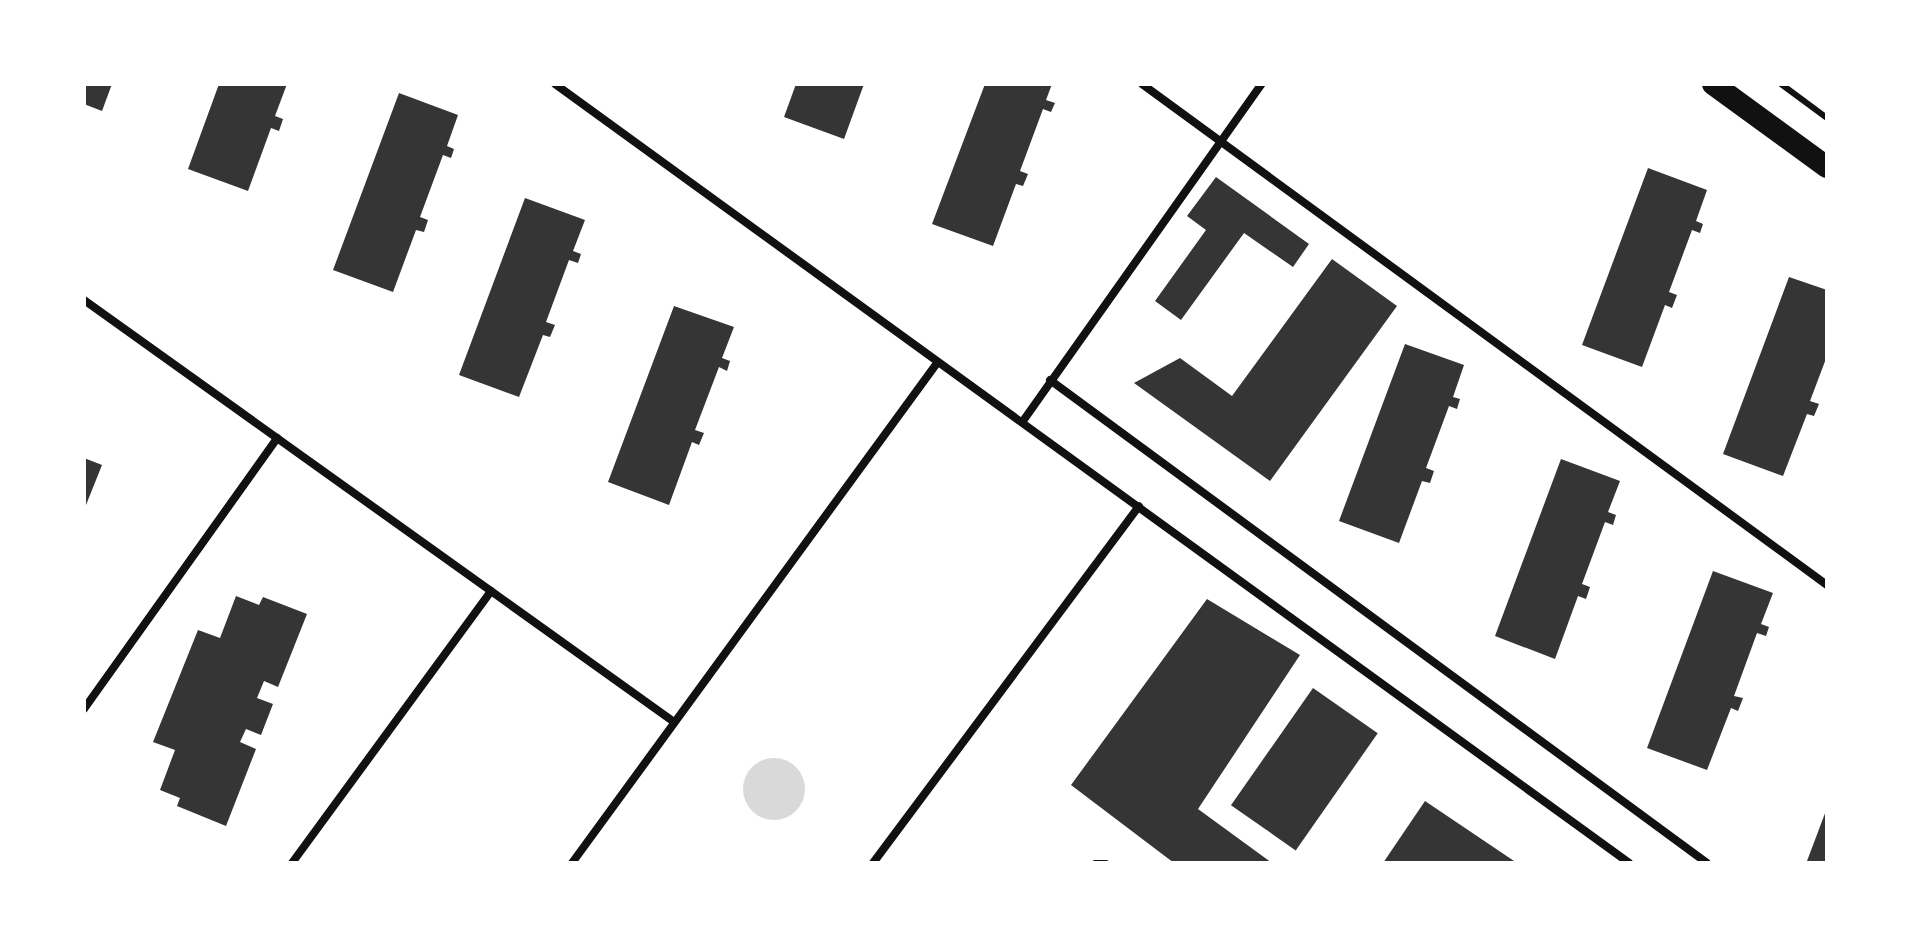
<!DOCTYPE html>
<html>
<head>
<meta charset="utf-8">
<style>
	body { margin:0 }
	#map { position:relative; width:1911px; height:947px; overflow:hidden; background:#fff; font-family:Montserrat,sans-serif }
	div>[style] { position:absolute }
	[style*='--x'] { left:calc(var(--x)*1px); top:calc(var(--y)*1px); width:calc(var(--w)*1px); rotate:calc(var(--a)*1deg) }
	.water>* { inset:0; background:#d9d9d9 }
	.round { border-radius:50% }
	.building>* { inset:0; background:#353535; transform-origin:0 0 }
	.service>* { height:6px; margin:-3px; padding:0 3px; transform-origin:3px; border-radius:3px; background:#111 }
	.minor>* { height:8px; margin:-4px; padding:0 4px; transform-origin:4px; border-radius:4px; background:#111 }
	.trunk>* { height:22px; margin:-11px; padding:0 11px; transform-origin:11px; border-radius:11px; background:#111 }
	span { translate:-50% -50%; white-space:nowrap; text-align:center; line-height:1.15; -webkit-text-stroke:7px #fff; paint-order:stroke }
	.frame { position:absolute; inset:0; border:86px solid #fff; pointer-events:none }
</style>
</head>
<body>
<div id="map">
	<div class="water">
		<i class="round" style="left:743px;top:758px;width:62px;height:62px"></i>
	</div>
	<div class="building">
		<i style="clip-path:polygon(84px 84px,112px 84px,102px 111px,84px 104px)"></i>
		<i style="clip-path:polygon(219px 84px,287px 84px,275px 116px,283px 119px,279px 131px,271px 128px,248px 191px,188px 169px)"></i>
		<i style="clip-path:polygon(796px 84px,864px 84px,844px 139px,784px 117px)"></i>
		<i style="clip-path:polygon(985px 84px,1052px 84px,1046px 100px,1055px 103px,1051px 112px,1043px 109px,1020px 171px,1028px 174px,1023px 186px,1016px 184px,993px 246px,932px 224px)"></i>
		<i style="clip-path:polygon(399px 93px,458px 115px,447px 146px,454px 149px,451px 158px,443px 155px,420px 217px,428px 220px,424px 232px,416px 230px,393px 292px,333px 270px)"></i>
		<i style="clip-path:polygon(1648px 168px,1707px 190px,1696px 221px,1703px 224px,1700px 233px,1692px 230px,1669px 292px,1677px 295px,1672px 308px,1665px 305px,1642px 367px,1582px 345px)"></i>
		<i style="clip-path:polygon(1216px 177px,1309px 244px,1293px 267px,1244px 233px,1181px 320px,1155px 301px,1206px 230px,1187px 216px)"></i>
		<i style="clip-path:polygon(525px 198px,585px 220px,573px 251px,581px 254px,578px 263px,569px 260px,546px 322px,555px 325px,550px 337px,543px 335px,519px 397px,459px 375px)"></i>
		<i style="clip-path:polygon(1332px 259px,1397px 306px,1270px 481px,1134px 383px,1180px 358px,1232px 396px)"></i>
		<i style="clip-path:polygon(1789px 277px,1827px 290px,1827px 356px,1810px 401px,1819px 404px,1814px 416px,1807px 414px,1783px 476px,1723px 454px)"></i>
		<i style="clip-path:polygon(674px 306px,734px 327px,722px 358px,730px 361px,727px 371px,719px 367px,695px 430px,704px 433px,699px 445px,692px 442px,669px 505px,608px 482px)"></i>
		<i style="clip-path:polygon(1405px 344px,1464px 365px,1453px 397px,1460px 399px,1457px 409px,1449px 406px,1426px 468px,1434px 471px,1430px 483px,1422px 481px,1399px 543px,1339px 521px)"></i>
		<i style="clip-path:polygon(84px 458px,102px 465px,84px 510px)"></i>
		<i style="clip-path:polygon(1561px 459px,1620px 481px,1608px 512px,1616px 515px,1613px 525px,1605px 522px,1582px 584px,1590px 587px,1586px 599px,1578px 596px,1555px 659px,1495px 636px)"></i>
		<i style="clip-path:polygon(1713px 571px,1773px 593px,1761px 624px,1769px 627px,1766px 636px,1757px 633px,1734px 696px,1743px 698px,1738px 711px,1731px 708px,1707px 770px,1647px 748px)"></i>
		<i style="clip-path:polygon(236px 596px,259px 605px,263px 597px,307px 614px,278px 687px,264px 681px,257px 698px,273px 704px,261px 735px,246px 729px,240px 742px,256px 749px,226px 826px,177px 806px,180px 798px,160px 790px,175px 750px,153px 742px,198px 630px,220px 638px)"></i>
		<i style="clip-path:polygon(1207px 599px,1300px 655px,1198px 809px,1272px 863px,1174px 863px,1071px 785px)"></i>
		<i style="left:1313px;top:688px;width:79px;height:143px;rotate:35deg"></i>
		<i style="clip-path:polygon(1425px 801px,1517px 863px,1383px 863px)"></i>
		<i style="clip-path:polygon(1827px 808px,1827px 863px,1811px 863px,1807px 861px)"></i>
	</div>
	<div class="service">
		<i style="--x:1781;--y:84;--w:57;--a:36.5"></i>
		<i style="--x:1095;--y:863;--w:11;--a:0"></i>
	</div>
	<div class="minor">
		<i style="--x:555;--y:84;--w:1327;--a:35.95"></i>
		<i style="--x:1142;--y:84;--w:849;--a:36.18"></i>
		<i style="--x:84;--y:300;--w:725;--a:35.57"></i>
		<i style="--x:1050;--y:380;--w:815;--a:36.32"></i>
		<i style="--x:1023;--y:421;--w:413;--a:-54.7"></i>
		<i style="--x:84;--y:709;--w:333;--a:-54.5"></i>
		<i style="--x:292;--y:863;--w:337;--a:-53.8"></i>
		<i style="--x:572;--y:863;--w:619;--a:-53.87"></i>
		<i style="--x:873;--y:863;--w:445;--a:-53.3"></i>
	</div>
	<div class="trunk">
		<i style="--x:1713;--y:84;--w:141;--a:36.1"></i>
	</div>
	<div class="frame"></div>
</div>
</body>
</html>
